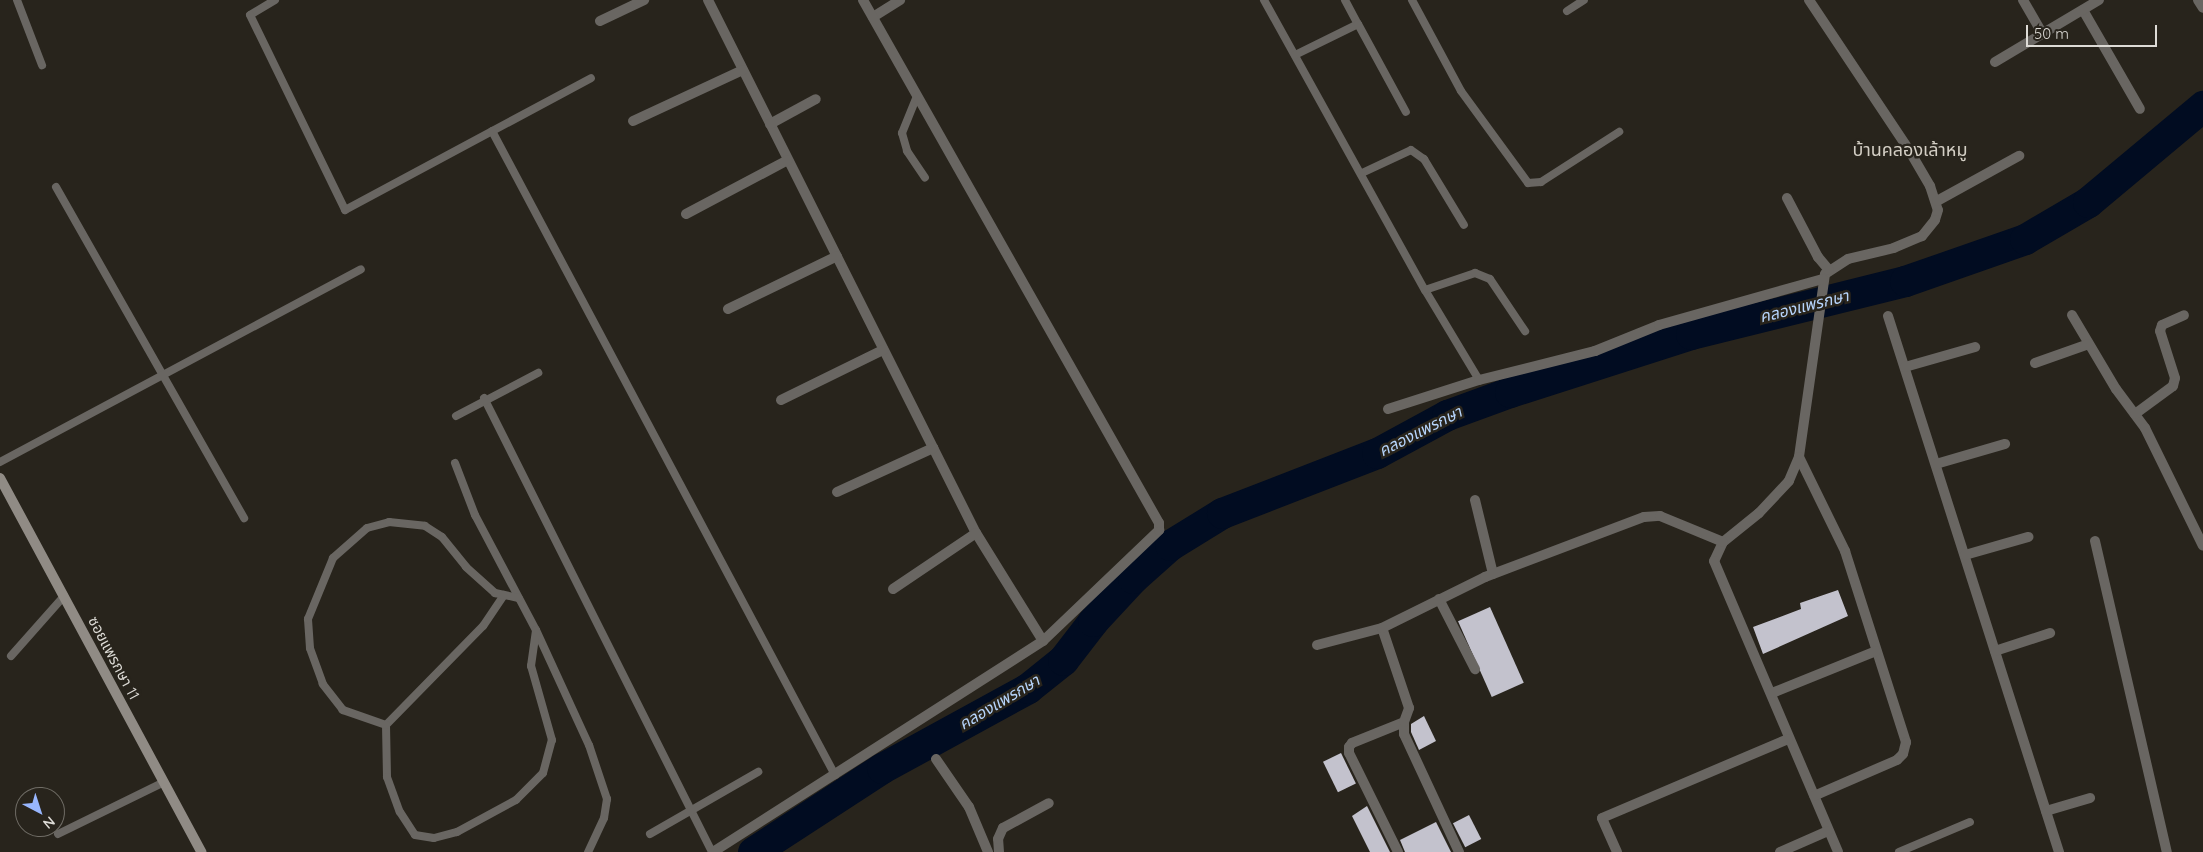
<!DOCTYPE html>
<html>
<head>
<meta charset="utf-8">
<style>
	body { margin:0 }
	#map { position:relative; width:2203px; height:852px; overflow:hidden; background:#28241c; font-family:Quicksand,"Noto Sans Thai",sans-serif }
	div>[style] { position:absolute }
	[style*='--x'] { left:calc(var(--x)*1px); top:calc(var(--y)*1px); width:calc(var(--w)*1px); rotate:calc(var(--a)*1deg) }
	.river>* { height:31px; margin:-15.5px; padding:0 15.5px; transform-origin:15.5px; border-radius:15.5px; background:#010c21 }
	.building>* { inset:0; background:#c3c2cd; transform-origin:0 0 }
	.lane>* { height:8px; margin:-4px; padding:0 4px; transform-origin:4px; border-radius:4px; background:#696662 }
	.street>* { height:10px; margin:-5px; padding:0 5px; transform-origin:5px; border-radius:5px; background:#696662 }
	.secondary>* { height:10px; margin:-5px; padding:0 5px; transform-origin:5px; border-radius:5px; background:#908b85 }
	span { translate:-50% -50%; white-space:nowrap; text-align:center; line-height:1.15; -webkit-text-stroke:5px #28241c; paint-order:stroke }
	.street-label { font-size:15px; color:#dddbd6 }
	.water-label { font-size:16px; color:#b7d5fc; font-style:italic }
	.quarter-label { font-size:18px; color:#d3cec4 }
	.north { position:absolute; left:15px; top:787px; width:50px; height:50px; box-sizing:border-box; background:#28241c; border:1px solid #706d66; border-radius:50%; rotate:140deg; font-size:14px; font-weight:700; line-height:20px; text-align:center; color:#dddbd6 }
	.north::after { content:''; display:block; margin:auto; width:18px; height:22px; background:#98b6fd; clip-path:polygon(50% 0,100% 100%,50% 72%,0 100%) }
	.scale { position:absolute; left:2026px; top:25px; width:131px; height:22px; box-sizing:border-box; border:2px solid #dddbd6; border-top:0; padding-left:6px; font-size:15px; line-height:18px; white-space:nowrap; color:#dddbd6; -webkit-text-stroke:4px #28241c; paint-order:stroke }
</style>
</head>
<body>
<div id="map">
	<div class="river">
		<i style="--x:753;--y:852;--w:154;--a:-33.1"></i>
		<i style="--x:882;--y:768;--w:166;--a:-28.7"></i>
		<i style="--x:1028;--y:688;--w:45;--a:-38.7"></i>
		<i style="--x:1063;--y:660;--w:49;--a:-52.4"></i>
		<i style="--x:1093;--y:621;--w:59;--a:-47.1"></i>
		<i style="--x:1133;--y:578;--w:50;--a:-41.7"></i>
		<i style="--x:1170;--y:545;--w:61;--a:-31.6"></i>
		<i style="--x:1222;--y:513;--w:166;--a:-21.2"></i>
		<i style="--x:1377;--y:453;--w:80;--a:-28.5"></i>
		<i style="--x:1447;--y:415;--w:67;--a:-20.1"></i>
		<i style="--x:1510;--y:392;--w:190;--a:-17.8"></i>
		<i style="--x:1691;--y:334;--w:220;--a:-13.9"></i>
		<i style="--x:1905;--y:281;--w:127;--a:-19.3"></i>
		<i style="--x:2025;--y:239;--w:73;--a:-30.4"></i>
		<i style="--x:2088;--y:202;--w:150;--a:-39.9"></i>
	</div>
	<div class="building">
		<i style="clip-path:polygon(1838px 590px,1848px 616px,1763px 654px,1753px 627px,1801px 609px,1800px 603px)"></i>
		<i style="left:1490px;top:607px;width:83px;height:35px;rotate:66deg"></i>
		<i style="clip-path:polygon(1424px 716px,1436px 741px,1419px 750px,1411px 732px,1411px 724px)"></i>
		<i style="left:1341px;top:753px;width:34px;height:20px;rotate:64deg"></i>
		<i style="clip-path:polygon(1367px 806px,1390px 852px,1370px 852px,1352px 816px)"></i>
		<i style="left:1469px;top:815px;width:27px;height:18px;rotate:63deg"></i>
		<i style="clip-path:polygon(1436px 822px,1451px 852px,1405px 852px,1400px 840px)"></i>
	</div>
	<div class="lane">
		<i style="--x:17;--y:0;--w:70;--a:69"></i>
		<i style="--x:275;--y:0;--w:29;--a:149"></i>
		<i style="--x:250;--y:15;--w:217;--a:64"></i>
		<i style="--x:345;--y:210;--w:279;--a:-28.2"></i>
		<i style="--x:1264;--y:0;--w:332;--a:61"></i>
		<i style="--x:1425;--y:290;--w:105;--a:59"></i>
		<i style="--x:1345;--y:0;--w:27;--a:62"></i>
		<i style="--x:1412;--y:0;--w:103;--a:61.7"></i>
		<i style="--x:1461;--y:91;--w:114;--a:53.9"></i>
		<i style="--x:1528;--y:183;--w:13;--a:-4"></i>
		<i style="--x:1541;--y:182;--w:93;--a:-32.7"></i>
		<i style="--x:1567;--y:11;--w:20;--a:-33"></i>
		<i style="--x:1295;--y:55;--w:70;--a:-26.2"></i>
		<i style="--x:1358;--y:24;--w:100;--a:61.4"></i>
		<i style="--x:917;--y:96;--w:40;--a:112"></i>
		<i style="--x:902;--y:133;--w:19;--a:74"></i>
		<i style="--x:907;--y:151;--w:32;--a:56"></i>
		<i style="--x:492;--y:131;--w:730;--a:61.96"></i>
		<i style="--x:1362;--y:173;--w:54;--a:-25.1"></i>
		<i style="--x:1411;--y:150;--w:16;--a:35"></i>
		<i style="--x:1424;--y:159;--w:77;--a:58.8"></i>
		<i style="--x:56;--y:187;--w:381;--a:60.4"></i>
		<i style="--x:1425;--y:290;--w:53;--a:-18.8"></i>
		<i style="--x:1475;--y:273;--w:16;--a:22"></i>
		<i style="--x:1490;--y:279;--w:63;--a:56.1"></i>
		<i style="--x:484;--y:398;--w:508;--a:63.33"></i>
		<i style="--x:456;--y:416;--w:93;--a:-27.7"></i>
		<i style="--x:0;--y:462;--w:409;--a:-28.1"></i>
		<i style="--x:455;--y:463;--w:56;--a:69"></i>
		<i style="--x:475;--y:515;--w:130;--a:62.1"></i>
		<i style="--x:536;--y:630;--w:127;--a:65.3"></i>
		<i style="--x:589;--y:745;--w:57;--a:71.6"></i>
		<i style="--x:607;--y:799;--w:19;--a:99"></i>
		<i style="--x:604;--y:818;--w:38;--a:115"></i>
		<i style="--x:504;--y:595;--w:37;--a:124"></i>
		<i style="--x:483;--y:626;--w:139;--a:134.4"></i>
		<i style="--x:386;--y:725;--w:52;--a:88.9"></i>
		<i style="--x:387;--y:777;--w:37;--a:70"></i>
		<i style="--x:400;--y:812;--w:27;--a:57"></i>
		<i style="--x:415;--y:835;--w:19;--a:9"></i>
		<i style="--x:434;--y:838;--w:24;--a:-15"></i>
		<i style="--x:457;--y:832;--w:67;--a:-28.5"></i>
		<i style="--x:516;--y:800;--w:38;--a:-45"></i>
		<i style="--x:543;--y:773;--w:34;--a:-75"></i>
		<i style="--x:552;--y:740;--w:77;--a:-105.8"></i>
		<i style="--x:531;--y:666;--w:36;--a:-82"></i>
		<i style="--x:11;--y:656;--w:80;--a:-48.5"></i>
		<i style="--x:386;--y:725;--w:46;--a:-160.8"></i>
		<i style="--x:343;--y:710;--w:33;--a:-128"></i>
		<i style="--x:323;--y:684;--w:38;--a:-110"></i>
		<i style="--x:310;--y:648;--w:29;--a:-94"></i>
		<i style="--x:308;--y:619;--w:66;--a:-67.7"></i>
		<i style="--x:333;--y:558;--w:45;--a:-41.4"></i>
		<i style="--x:367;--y:528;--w:23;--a:-15"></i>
		<i style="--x:389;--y:522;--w:36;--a:6"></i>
		<i style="--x:425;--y:526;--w:20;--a:33"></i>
		<i style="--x:442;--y:537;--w:38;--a:51"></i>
		<i style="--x:466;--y:567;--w:39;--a:42"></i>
		<i style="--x:495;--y:593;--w:24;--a:12"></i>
		<i style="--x:58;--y:834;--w:118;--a:-26.1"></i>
		<i style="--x:650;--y:834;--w:125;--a:-29.9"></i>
		<i style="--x:1899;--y:852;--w:77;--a:-22.9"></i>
	</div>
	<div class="street">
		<i style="--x:708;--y:0;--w:597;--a:63.31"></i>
		<i style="--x:976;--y:533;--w:127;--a:58.2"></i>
		<i style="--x:1809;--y:0;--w:180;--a:56.3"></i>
		<i style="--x:1909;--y:150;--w:42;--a:59.7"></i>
		<i style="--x:1930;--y:186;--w:25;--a:72"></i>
		<i style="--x:1938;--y:210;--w:10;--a:107"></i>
		<i style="--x:1935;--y:220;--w:21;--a:129"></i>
		<i style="--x:1922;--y:236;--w:30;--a:157"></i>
		<i style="--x:1894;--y:248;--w:47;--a:166.6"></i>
		<i style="--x:1848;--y:259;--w:27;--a:147"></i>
		<i style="--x:1825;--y:274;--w:185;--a:98.1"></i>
		<i style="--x:1799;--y:457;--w:26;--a:113"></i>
		<i style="--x:1789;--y:481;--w:44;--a:133.2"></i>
		<i style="--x:1759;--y:513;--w:46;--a:141.1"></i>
		<i style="--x:1723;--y:542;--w:21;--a:115"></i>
		<i style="--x:1714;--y:561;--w:316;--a:66.9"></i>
		<i style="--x:2023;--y:0;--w:39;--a:60"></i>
		<i style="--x:2198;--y:0;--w:9;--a:58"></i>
		<i style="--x:2083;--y:10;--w:114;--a:60.1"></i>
		<i style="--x:873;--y:17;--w:32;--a:-32"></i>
		<i style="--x:600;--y:21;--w:49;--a:-25.5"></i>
		<i style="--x:1995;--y:62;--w:121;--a:-30.8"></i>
		<i style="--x:633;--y:121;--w:121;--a:-24.9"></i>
		<i style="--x:770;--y:124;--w:52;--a:-28.5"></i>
		<i style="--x:1787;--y:198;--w:67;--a:62.3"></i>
		<i style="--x:1818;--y:257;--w:17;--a:50"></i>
		<i style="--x:1937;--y:201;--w:94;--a:-28.8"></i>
		<i style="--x:686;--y:214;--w:115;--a:-27.9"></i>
		<i style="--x:728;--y:309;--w:121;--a:-25.9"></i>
		<i style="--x:2072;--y:315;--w:86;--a:59.3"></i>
		<i style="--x:2116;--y:389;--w:49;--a:53.4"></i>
		<i style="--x:2145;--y:428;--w:131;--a:63.8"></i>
		<i style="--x:1888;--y:316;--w:563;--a:72.31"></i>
		<i style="--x:2035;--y:363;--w:57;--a:-19.4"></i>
		<i style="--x:1905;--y:367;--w:73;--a:-15.9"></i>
		<i style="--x:781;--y:400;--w:114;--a:-26.1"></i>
		<i style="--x:1388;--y:409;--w:96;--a:-17.7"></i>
		<i style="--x:1479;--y:380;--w:120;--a:-14"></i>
		<i style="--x:1595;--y:351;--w:69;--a:-22.1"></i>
		<i style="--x:1659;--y:325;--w:170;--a:-15.7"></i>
		<i style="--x:2135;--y:414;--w:47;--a:-36.4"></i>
		<i style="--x:2173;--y:386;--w:8;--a:-76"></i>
		<i style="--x:2175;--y:378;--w:49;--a:-107.7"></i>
		<i style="--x:2160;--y:331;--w:6;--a:-72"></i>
		<i style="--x:2162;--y:325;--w:24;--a:-24"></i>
		<i style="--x:1799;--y:457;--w:105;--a:63.9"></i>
		<i style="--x:1845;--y:551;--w:201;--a:72.3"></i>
		<i style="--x:1906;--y:742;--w:12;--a:104"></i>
		<i style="--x:1903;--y:754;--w:8;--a:135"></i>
		<i style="--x:1897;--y:760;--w:90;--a:156.6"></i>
		<i style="--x:1936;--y:464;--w:72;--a:-16.2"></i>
		<i style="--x:837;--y:492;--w:106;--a:-24.6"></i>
		<i style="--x:1475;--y:500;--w:76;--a:76.3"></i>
		<i style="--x:2095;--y:541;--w:319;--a:77"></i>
		<i style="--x:1965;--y:555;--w:66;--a:-15.9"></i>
		<i style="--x:893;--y:589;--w:100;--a:-34"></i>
		<i style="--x:1439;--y:599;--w:79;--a:62.8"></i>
		<i style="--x:1317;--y:645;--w:67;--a:-14.7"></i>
		<i style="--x:1995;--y:651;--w:58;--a:-18.1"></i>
		<i style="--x:1772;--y:693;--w:112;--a:-22"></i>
		<i style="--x:936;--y:759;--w:58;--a:55.5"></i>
		<i style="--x:969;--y:807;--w:49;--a:67.1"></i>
		<i style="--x:2046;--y:811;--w:46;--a:-16.5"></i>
		<i style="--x:713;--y:852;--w:392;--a:-32.6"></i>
		<i style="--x:1043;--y:641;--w:161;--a:-43.7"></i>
		<i style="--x:1159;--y:530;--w:7;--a:-90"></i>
		<i style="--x:1159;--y:523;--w:601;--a:-119.51"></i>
		<i style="--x:999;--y:852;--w:13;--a:-94"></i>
		<i style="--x:998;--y:839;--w:12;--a:-66"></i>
		<i style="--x:1003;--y:828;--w:52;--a:-28.5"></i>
		<i style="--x:1398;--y:852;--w:110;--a:-116.3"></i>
		<i style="--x:1349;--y:753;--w:6;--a:-90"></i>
		<i style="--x:1349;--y:747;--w:5;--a:-53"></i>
		<i style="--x:1352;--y:743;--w:56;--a:-22"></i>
		<i style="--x:1459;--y:852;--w:130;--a:-115"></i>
		<i style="--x:1404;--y:734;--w:12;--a:-90"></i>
		<i style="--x:1404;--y:722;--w:15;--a:-70"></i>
		<i style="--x:1409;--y:708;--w:84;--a:-108.6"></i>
		<i style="--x:1382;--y:628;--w:115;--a:-26.3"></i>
		<i style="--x:1485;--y:577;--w:170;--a:-20.7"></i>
		<i style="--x:1644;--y:517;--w:16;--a:-4"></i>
		<i style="--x:1660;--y:516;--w:68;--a:22.4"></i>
		<i style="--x:1617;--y:852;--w:37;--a:-114"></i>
		<i style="--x:1602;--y:818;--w:202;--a:-23"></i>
		<i style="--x:1780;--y:852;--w:52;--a:-23.6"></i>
	</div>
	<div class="secondary">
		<i style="--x:0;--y:478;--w:425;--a:61.7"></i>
	</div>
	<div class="street-label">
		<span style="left:114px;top:658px;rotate:62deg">ซอยแพรกษา 11</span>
	</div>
	<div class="water-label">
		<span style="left:1804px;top:306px;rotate:-14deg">คลองแพรกษา</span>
		<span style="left:1420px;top:431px;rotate:-27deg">คลองแพรกษา</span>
		<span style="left:999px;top:702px;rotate:-31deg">คลองแพรกษา</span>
	</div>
	<div class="quarter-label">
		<span style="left:1910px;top:150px">บ้านคลองเล้าหมู</span>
	</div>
	<div class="north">N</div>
	<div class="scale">50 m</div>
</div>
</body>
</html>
